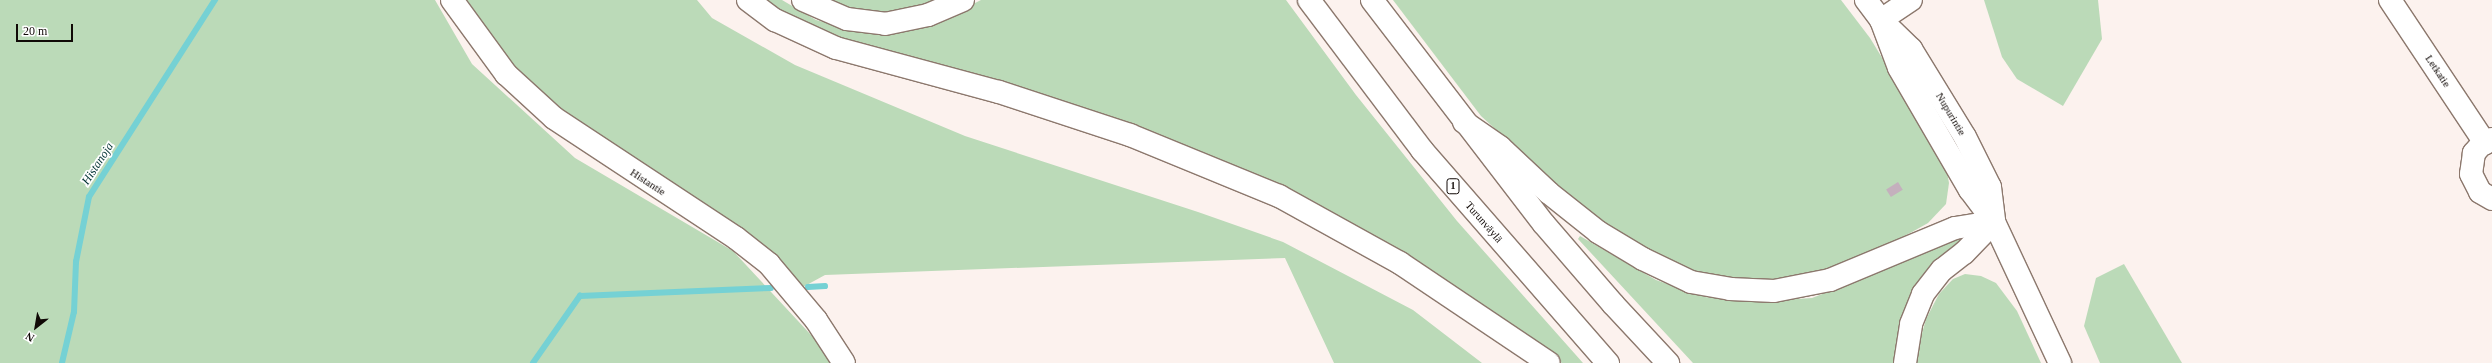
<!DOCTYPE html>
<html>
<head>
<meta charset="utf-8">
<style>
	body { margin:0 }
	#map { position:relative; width:2492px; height:363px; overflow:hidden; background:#fcf2ee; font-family:"Times New Roman",serif }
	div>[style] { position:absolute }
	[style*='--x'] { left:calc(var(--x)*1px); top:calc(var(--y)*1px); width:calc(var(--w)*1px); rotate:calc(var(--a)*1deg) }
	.green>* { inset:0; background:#bbdab8 }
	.stream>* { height:5.5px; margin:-2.75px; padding:0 2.75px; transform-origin:2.75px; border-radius:2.75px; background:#75d1d4 }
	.building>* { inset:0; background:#c4b0bd; transform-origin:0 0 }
	.roads { filter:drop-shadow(1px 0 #8c786d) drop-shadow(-1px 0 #8c786d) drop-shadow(0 1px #8c786d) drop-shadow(0 -1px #8c786d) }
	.minor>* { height:22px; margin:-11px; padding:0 11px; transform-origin:11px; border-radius:11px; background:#fff }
	.major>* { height:22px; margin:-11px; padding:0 11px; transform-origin:11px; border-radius:11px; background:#fff }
	.highway>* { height:22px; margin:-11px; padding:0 11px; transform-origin:11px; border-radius:11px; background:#fff }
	span { translate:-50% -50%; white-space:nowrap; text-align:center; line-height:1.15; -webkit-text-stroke:3.5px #fff; paint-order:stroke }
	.shield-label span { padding:1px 3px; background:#fff; border:1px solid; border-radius:3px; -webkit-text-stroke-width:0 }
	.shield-label { font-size:10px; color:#100906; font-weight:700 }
	.street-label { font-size:11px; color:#100906 }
	.water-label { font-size:12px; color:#013132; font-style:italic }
	.north { position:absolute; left:16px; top:307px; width:40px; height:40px; -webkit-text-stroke:3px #fff; paint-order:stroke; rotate:211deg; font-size:11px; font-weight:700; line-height:16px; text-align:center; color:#100906 }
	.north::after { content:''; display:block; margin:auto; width:14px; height:18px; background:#100906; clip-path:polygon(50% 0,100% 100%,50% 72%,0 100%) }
	.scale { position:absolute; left:16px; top:24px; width:57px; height:18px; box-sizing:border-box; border:2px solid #100906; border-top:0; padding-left:5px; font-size:12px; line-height:14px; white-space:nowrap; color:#100906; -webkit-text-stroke:3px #fff; paint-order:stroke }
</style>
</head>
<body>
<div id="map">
	<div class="green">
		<i style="clip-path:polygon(0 0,435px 0,472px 64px,575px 158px,733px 251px,825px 350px,833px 363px,0 363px)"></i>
		<i style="clip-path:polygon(467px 0,697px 0,712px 18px,795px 65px,965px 136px,1198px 212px,1283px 242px,1413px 310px,1482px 363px,1334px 363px,1285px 258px,825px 275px,803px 287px,771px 253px,574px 119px,515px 69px)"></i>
		<i style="clip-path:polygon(762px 0,782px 0,816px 20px,858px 31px,932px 25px,981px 0,1286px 0,1356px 95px,1457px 221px,1583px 363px,1562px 363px,1464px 293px,1314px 206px,813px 30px)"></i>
		<i style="clip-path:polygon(821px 0,943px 0,883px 15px,840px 10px)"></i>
		<i style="clip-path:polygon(1393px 0,1841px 0,1870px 38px,1945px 161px,1949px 183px,1946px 204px,1928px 223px,1912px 232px,1869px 254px,1804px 278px,1739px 282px,1691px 270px,1646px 250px,1604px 224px,1565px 193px,1481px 116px)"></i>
		<i style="clip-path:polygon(1984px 0,2098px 0,2102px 39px,2063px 106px,2017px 79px,2002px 57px)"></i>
		<i style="clip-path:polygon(1580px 236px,1656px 280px,1705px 297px,1753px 302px,1812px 298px,1869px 276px,1936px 243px,1961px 236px,1961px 239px,1929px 269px,1910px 300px,1899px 363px,1693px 363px,1578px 239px)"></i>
		<i style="clip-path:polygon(2124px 264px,2182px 363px,2100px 363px,2084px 326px,2096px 278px)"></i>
		<i style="clip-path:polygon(1965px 274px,1981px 276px,1996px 283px,2017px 311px,2041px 363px,1917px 363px,1917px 351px,1926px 319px,1939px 294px,1953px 279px)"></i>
	</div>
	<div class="stream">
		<i style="--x:808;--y:287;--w:17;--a:-3"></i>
		<i style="--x:62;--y:363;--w:52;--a:-76.8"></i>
		<i style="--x:74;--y:312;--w:50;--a:-87.7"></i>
		<i style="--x:76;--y:262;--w:66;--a:-78.7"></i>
		<i style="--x:89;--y:197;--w:234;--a:-57.4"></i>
		<i style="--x:533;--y:363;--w:82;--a:-55"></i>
		<i style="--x:580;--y:296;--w:191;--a:-2.4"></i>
	</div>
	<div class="building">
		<i style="left:1898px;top:182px;width:9px;height:14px;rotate:58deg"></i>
	</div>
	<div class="roads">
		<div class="minor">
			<i style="--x:452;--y:0;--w:92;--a:53.9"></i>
			<i style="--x:506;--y:74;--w:65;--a:42.5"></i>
			<i style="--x:554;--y:118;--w:218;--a:33.4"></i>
			<i style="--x:736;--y:238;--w:42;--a:38.2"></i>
			<i style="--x:769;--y:264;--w:73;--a:50"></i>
			<i style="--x:816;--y:320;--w:51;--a:56.9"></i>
			<i style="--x:2390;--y:0;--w:172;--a:56.4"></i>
			<i style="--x:1881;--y:20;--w:36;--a:-34"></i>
			<i style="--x:2492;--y:139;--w:13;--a:151"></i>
			<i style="--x:2481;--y:145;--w:11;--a:131"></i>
			<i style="--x:2474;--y:153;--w:21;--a:98"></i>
			<i style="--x:2471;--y:174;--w:20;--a:63"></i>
			<i style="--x:2480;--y:192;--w:14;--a:30"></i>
		</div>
		<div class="major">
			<i style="--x:1866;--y:0;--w:25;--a:53"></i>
			<i style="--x:1881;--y:20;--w:42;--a:44"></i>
			<i style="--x:1911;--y:49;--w:103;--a:58.5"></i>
			<i style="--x:1965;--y:137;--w:56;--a:63.4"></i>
			<i style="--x:1990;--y:187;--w:35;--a:83"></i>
			<i style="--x:1881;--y:20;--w:51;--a:69.4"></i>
			<i style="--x:1899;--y:68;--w:141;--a:59.8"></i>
			<i style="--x:1970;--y:190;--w:40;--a:53"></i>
			<i style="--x:1994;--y:222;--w:156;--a:64.9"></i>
		</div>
		<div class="highway">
			<i style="--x:748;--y:0;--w:34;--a:37"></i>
			<i style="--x:775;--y:20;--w:67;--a:24.7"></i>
			<i style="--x:836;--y:48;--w:169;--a:15.1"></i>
			<i style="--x:999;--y:92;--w:138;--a:18.2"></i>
			<i style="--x:1130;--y:135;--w:161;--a:22.3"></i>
			<i style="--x:1279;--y:196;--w:138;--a:29"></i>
			<i style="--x:1400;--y:263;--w:179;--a:33.9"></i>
			<i style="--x:803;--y:0;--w:48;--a:23.4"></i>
			<i style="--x:847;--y:19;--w:38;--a:7"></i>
			<i style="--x:885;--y:24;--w:44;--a:-11.8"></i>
			<i style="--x:928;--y:15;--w:38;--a:-23"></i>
			<i style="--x:1309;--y:0;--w:188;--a:53"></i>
			<i style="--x:1422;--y:150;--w:283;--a:48.9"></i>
			<i style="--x:1372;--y:0;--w:282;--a:52.5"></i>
			<i style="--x:1544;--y:224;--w:106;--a:49.2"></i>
			<i style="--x:1613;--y:304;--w:81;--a:47"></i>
			<i style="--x:1464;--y:122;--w:44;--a:34.8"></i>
			<i style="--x:1500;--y:147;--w:67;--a:43.2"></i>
			<i style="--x:1549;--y:193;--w:63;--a:38.5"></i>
			<i style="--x:1598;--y:232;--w:52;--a:31"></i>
			<i style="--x:1643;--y:259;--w:53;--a:25.6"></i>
			<i style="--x:1691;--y:282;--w:40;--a:10"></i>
			<i style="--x:1730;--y:289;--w:44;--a:2.6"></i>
			<i style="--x:1774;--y:291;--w:57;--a:-11.1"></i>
			<i style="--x:1830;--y:280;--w:135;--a:-22.6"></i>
			<i style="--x:1955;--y:228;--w:39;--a:-9"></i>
			<i style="--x:1905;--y:363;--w:39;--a:-81"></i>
			<i style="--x:1911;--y:324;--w:32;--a:-68"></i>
			<i style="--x:1923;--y:294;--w:31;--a:-52"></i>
			<i style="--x:1942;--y:270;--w:28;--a:-38"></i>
			<i style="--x:1964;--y:253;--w:43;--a:-45.9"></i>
		</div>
	</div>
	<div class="shield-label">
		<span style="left:1453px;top:186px">1</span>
	</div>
	<div class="street-label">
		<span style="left:2438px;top:71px;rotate:56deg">Letkatie</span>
		<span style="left:1951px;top:114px;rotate:59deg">Nupurintie</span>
		<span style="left:648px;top:182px;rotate:33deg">Histantie</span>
		<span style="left:1484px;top:222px;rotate:49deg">Turunväylä</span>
	</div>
	<div class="water-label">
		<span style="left:98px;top:164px;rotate:-57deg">Histanoja</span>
	</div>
	<div class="north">N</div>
	<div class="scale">20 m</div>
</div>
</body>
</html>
